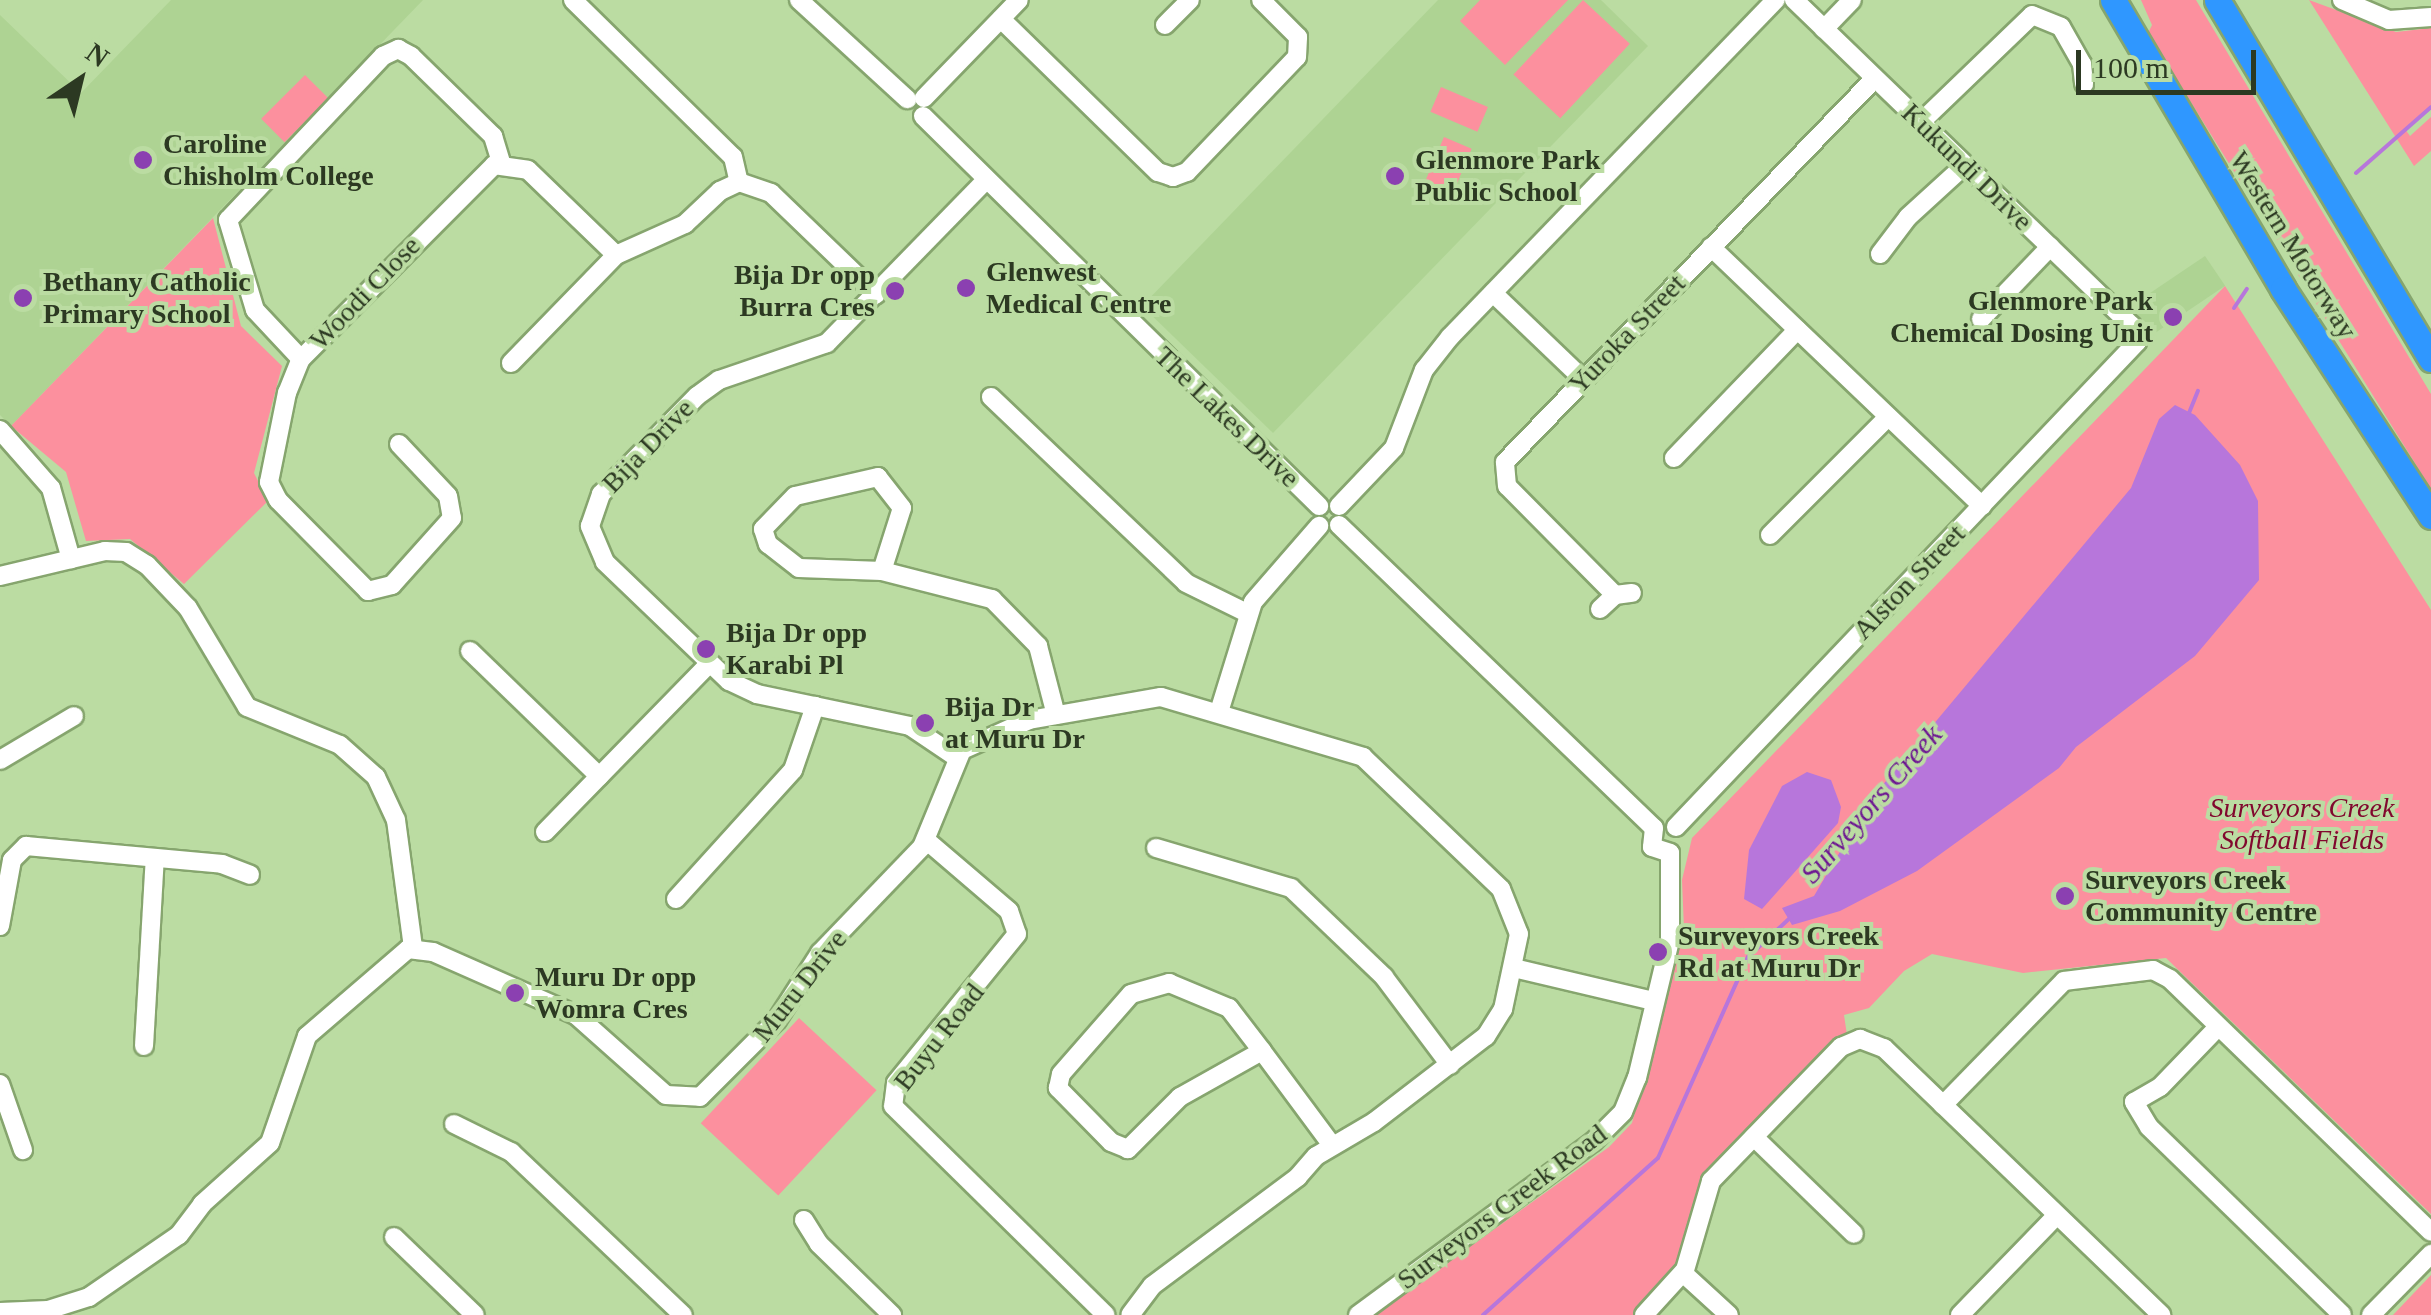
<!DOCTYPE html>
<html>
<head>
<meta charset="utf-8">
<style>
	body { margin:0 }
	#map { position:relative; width:2431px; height:1315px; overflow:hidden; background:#bbdca2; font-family:"Times New Roman",serif }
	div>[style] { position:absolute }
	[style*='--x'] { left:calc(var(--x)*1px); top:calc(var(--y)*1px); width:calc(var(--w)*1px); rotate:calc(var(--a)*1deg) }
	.built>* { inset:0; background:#aed393; transform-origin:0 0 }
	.green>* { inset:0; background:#fc909e; transform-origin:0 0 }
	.water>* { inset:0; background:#b776db }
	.stream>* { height:4px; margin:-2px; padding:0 2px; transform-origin:2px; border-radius:2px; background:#b776db }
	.roads { filter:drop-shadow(2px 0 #86a56e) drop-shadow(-2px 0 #86a56e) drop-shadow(0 2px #86a56e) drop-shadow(0 -2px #86a56e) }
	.minor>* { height:18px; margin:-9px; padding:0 9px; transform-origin:9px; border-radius:9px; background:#fff }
	.highway>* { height:25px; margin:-12.5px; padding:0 12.5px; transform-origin:12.5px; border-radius:12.5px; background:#2f97ff }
	.dots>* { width:28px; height:28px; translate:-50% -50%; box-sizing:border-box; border:5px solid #bbdca2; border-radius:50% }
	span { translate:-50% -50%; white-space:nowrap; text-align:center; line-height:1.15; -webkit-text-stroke:8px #bbdca2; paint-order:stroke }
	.poi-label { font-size:28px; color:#2c3922; font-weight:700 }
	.left { translate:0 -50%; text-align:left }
	.right { translate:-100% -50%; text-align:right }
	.street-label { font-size:28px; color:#2c3922 }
	.park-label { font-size:28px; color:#81082e; font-style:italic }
	.water-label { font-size:30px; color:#6d1792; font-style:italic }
	.north { position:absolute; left:30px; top:30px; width:100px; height:100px; -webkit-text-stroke:8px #bbdca2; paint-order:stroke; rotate:35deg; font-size:28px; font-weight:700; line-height:40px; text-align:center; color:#2c3922 }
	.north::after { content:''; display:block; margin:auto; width:35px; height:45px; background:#2c3922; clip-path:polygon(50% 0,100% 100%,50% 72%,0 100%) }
	.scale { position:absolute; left:2076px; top:50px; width:180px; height:45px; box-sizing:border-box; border:5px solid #2c3922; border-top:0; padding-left:12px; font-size:30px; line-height:35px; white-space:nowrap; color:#2c3922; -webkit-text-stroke:8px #bbdca2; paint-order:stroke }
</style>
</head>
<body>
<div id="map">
	<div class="built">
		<i style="clip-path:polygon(171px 0,423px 0,11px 426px,0 415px,0 15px,81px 93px)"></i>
		<i style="clip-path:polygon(1438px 0,1601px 0,1648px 46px,1273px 433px,1142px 306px)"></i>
		<i style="left:2205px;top:256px;width:36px;height:89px;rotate:56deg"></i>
	</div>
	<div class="green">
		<i style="clip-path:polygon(1480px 0,1568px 0,1505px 65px,1460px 21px)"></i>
		<i style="left:1583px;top:0;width:64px;height:102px;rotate:43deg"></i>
		<i style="clip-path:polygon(2141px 0,2196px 0,2431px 394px,2431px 489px,2148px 33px,2152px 25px)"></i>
		<i style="clip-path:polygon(2309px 0,2396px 32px,2431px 28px,2431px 105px,2405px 129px,2410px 136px,2431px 117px,2431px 151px,2414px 166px)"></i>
		<i style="left:305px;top:75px;width:33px;height:62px;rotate:45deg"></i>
		<i style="left:1441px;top:87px;width:51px;height:27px;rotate:23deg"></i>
		<i style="left:1444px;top:137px;width:30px;height:54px;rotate:23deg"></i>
		<i style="clip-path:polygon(213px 218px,241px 326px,282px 366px,254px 473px,268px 501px,184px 584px,130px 539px,86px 541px,66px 472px,11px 426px)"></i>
		<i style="clip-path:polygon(2225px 286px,2431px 610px,2431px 1214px,2166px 958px,2023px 973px,1932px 954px,1904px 971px,1869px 1008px,1844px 1015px,1847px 1035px,1705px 1179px,1679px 1270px,1635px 1315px,1375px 1315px,1609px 1147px,1632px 1123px,1684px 929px,1682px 880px,1692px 838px)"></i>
		<i style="left:799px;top:1018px;width:106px;height:144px;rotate:43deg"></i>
		<i style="clip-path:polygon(2431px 1275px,2431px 1315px,2393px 1315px)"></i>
	</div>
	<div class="water">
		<i style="clip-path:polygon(2175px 405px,2195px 415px,2240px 465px,2258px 501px,2259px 580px,2195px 656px,2076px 747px,2059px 768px,1917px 871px,1840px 911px,1792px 925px,1782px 908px,1814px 896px,1871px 799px,2131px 488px,2159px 419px)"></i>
		<i style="clip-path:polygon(1807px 772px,1831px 780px,1841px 807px,1838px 823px,1762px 909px,1744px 899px,1749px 850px,1782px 786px)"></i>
	</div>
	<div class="stream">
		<i style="--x:2356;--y:173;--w:100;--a:-41.3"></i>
		<i style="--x:2234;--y:308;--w:23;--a:-56"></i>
		<i style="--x:2189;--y:413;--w:24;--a:-68"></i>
		<i style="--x:1483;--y:1315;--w:235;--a:-41.9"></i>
		<i style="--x:1658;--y:1158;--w:220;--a:-65.9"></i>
		<i style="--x:1748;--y:957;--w:59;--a:-42.9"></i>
	</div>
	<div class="roads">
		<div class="minor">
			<i style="--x:573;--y:0;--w:224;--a:44.5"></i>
			<i style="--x:733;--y:157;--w:26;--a:77"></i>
			<i style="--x:799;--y:0;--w:147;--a:42.5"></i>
			<i style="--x:2342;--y:0;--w:51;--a:23.1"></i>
			<i style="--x:2389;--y:20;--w:42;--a:-4.1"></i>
			<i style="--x:1001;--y:19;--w:219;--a:44.3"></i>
			<i style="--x:1158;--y:172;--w:16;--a:18"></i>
			<i style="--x:1173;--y:177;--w:15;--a:-20"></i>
			<i style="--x:1187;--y:172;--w:159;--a:-46.3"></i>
			<i style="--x:1297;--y:57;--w:20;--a:-87"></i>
			<i style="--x:1298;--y:37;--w:52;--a:-135"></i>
			<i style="--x:1165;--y:25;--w:35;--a:-45"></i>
			<i style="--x:1824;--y:29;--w:40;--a:-46"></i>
			<i style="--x:924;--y:98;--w:136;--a:-45.9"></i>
			<i style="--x:923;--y:116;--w:556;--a:44.56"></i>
			<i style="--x:1921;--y:122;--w:154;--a:-43.9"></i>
			<i style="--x:2032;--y:15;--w:31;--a:22"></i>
			<i style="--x:2061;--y:27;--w:43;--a:60.4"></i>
			<i style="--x:2082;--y:64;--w:20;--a:84"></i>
			<i style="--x:1711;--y:247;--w:375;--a:43.7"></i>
			<i style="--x:1880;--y:254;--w:46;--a:-52.9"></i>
			<i style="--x:1908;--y:217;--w:77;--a:-42.4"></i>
			<i style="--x:1493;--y:293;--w:124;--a:43.7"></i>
			<i style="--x:1981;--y:319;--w:100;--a:-46.2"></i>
			<i style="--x:301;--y:359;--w:67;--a:-133.2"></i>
			<i style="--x:255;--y:310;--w:94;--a:-106.7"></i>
			<i style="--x:228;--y:220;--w:226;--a:-46.6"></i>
			<i style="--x:383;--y:56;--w:17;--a:-25"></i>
			<i style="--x:398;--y:49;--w:15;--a:28"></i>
			<i style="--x:411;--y:56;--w:115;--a:44.3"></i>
			<i style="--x:493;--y:136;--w:28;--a:73"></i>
			<i style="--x:511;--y:363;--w:151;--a:-45.8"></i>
			<i style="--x:616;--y:255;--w:76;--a:-24.2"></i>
			<i style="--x:685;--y:224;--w:48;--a:-43.3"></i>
			<i style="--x:720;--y:191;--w:21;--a:-25"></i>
			<i style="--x:739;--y:182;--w:34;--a:19"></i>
			<i style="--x:771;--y:193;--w:146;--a:43.9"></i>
			<i style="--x:991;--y:397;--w:269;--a:43.6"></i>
			<i style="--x:1186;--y:583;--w:68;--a:26.2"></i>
			<i style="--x:0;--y:430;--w:77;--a:48.7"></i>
			<i style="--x:51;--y:488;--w:74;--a:74.3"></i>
			<i style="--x:399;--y:444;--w:71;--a:46.7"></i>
			<i style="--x:448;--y:496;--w:22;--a:80"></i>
			<i style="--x:452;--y:518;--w:90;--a:131.8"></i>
			<i style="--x:392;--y:585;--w:25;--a:166"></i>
			<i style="--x:368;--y:591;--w:128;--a:-134.7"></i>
			<i style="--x:278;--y:500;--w:20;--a:-117"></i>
			<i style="--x:269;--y:482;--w:91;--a:-78.6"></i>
			<i style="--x:287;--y:393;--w:37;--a:-68"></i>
			<i style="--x:301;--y:359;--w:274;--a:-45.1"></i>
			<i style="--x:494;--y:165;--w:34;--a:8"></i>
			<i style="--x:528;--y:170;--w:122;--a:44"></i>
			<i style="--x:1674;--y:458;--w:178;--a:-46.1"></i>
			<i style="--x:1339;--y:506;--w:80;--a:-46.5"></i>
			<i style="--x:1394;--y:448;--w:84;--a:-69"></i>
			<i style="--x:1424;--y:370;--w:42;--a:-51.8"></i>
			<i style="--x:1450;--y:337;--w:469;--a:-46"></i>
			<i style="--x:1339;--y:525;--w:437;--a:43.9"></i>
			<i style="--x:1770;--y:535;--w:167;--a:-45"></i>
			<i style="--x:882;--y:571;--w:66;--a:-72.4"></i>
			<i style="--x:902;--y:508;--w:39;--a:-128"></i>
			<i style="--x:878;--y:477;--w:85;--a:167.1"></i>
			<i style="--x:795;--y:496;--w:46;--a:134.1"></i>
			<i style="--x:763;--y:529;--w:16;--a:72"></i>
			<i style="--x:768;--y:544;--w:39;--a:38"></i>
			<i style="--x:799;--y:568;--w:83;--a:2.1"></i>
			<i style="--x:882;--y:571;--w:114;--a:14.3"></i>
			<i style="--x:992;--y:599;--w:66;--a:45.6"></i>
			<i style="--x:1038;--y:646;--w:71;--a:75.4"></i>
			<i style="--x:0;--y:576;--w:108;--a:-13.4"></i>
			<i style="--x:105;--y:551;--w:21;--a:3"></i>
			<i style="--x:126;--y:552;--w:25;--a:32"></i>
			<i style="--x:147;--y:565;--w:59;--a:46.4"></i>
			<i style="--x:188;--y:608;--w:115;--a:59.2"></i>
			<i style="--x:247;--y:707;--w:100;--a:22.2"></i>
			<i style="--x:340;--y:745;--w:48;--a:41.6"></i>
			<i style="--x:376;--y:777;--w:47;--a:65.1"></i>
			<i style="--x:396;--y:820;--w:128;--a:82.4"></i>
			<i style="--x:1615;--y:595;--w:153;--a:-134.7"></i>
			<i style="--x:1507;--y:486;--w:24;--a:-95"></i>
			<i style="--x:1505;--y:462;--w:533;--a:-46.06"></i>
			<i style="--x:1600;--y:609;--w:21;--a:-43"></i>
			<i style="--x:1615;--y:595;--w:17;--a:-7"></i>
			<i style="--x:470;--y:651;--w:180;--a:44.1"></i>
			<i style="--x:1219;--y:712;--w:115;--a:-72.8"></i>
			<i style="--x:1253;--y:602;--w:101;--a:-49"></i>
			<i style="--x:956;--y:757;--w:55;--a:-146"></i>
			<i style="--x:910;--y:726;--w:156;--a:-168.2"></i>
			<i style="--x:757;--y:694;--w:31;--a:-155"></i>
			<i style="--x:729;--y:681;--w:172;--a:-136.2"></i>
			<i style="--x:605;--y:562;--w:39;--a:-113"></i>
			<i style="--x:590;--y:526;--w:34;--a:-71"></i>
			<i style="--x:601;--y:494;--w:137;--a:-45.6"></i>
			<i style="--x:697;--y:396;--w:27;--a:-36"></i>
			<i style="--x:719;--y:380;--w:114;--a:-18.9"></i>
			<i style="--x:827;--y:343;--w:225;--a:-45.7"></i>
			<i style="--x:0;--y:760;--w:86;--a:-30.7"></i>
			<i style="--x:1676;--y:827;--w:669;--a:-46.45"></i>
			<i style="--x:2137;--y:342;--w:17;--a:-107"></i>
			<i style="--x:2132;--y:326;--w:470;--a:-136"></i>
			<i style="--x:1654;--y:828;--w:19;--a:96"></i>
			<i style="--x:1652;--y:847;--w:19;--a:18"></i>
			<i style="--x:545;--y:832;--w:235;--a:-45.7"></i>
			<i style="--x:926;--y:840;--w:109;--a:40.5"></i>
			<i style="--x:1009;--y:911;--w:24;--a:71"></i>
			<i style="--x:1017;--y:934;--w:192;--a:129.1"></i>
			<i style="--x:896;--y:1083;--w:23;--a:97"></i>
			<i style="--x:893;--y:1106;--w:298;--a:44.5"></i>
			<i style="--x:1156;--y:848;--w:141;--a:16.5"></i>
			<i style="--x:1291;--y:888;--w:129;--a:43.7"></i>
			<i style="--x:1384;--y:977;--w:110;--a:53.1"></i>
			<i style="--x:676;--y:899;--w:174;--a:-47.8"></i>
			<i style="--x:793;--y:770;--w:68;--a:-71"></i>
			<i style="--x:0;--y:926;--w:67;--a:-79.7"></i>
			<i style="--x:12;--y:860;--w:20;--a:-45"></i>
			<i style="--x:26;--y:846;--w:197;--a:5.2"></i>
			<i style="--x:222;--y:864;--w:30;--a:21"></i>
			<i style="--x:1514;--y:968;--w:144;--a:13.3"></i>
			<i style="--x:2218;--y:1027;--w:83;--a:134"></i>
			<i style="--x:2160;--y:1087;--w:30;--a:150"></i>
			<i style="--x:2134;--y:1102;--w:29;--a:59"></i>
			<i style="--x:2149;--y:1127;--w:269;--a:44.2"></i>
			<i style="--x:144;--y:1046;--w:188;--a:-86.7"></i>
			<i style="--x:1262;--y:1051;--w:94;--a:150.7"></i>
			<i style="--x:1180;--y:1097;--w:74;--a:135"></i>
			<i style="--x:1128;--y:1149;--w:18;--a:-158"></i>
			<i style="--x:1111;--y:1142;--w:76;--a:-134.5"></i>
			<i style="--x:1058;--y:1088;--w:14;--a:-78"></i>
			<i style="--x:1061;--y:1074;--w:106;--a:-48.8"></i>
			<i style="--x:1131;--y:994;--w:40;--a:-16"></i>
			<i style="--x:1169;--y:983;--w:65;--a:22.6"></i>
			<i style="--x:1229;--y:1008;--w:54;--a:52.5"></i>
			<i style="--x:1262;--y:1051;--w:116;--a:53.4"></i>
			<i style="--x:0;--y:1084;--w:70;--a:70.8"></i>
			<i style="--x:1943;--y:1105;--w:173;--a:-45.7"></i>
			<i style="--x:2064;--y:981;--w:90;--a:-7"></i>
			<i style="--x:2153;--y:970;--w:19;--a:28"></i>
			<i style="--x:2170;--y:979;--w:363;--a:44.1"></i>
			<i style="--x:454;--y:1124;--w:64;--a:26.2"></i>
			<i style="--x:511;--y:1152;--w:237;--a:43.5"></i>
			<i style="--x:1754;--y:1137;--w:139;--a:44.1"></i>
			<i style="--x:804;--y:1220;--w:28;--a:58"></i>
			<i style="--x:819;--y:1244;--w:102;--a:44.2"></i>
			<i style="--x:394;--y:1237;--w:112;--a:43.9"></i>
			<i style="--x:1683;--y:1273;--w:62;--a:42.4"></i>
			<i style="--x:0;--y:1312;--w:48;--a:-2.4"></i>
			<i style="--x:48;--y:1310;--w:43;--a:-17.6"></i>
			<i style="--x:89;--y:1297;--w:109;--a:-34.6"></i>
			<i style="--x:179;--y:1235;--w:39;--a:-53"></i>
			<i style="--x:202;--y:1204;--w:91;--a:-41.9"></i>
			<i style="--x:270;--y:1143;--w:113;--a:-70.9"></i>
			<i style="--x:307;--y:1036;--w:133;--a:-40.7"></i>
			<i style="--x:408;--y:949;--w:25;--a:7"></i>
			<i style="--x:433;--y:952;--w:156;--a:23.8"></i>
			<i style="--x:576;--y:1015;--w:120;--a:41.6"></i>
			<i style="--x:666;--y:1095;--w:34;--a:3"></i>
			<i style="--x:700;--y:1097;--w:109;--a:-45"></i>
			<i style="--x:777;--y:1020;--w:80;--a:-57.3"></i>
			<i style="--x:820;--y:953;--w:147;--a:-46.1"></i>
			<i style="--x:922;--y:847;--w:105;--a:-67.6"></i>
			<i style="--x:962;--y:750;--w:73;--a:-24.1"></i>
			<i style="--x:1029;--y:720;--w:134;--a:-9.9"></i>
			<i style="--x:1161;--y:697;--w:211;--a:16.5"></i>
			<i style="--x:1363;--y:757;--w:191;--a:43.7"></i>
			<i style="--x:1501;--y:889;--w:48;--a:68.2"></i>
			<i style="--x:1519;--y:934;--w:77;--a:102"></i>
			<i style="--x:1503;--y:1009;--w:32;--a:122"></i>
			<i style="--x:1486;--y:1036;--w:141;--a:142.5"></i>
			<i style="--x:1374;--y:1122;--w:67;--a:149.6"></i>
			<i style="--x:1316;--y:1156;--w:28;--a:131"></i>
			<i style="--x:1298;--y:1177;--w:182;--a:143.3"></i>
			<i style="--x:1152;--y:1286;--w:36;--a:127"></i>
			<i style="--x:1358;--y:1315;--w:292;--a:-36.4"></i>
			<i style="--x:1593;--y:1142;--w:42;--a:-45"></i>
			<i style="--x:1623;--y:1112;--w:37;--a:-68"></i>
			<i style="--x:1637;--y:1078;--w:141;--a:-76.5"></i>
			<i style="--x:1670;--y:941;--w:88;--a:-90"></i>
			<i style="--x:1644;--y:1315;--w:61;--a:-47.7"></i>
			<i style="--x:1685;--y:1270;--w:93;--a:-73.7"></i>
			<i style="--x:1711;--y:1181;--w:187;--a:-45.9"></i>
			<i style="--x:1841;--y:1047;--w:21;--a:-23"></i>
			<i style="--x:1860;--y:1039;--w:26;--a:21"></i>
			<i style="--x:1884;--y:1048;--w:385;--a:43.9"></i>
			<i style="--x:1960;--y:1315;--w:139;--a:-45.9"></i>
			<i style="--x:2371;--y:1315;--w:86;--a:-45.5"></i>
		</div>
		<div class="highway">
			<i style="--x:2113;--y:0;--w:335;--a:59.5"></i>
			<i style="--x:2283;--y:289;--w:271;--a:56.9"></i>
			<i style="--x:2217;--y:0;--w:418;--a:59.2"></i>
		</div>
	</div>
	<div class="dots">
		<i style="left:143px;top:160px;background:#8b40b1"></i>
		<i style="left:1395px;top:176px;background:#8b40b1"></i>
		<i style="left:966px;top:288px;background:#8b40b1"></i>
		<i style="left:895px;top:291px;background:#8b40b1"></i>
		<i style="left:23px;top:298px;background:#8b40b1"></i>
		<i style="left:2173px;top:317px;background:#8b40b1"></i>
		<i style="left:706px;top:649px;background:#8b40b1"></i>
		<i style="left:925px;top:723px;background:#8b40b1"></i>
		<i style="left:2065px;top:896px;background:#8b40b1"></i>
		<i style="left:1658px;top:952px;background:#8b40b1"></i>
		<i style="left:515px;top:993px;background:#8b40b1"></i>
	</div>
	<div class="poi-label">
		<span class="left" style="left:163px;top:160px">Caroline<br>Chisholm College</span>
		<span class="left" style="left:1415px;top:176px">Glenmore Park<br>Public School</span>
		<span class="left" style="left:986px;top:288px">Glenwest<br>Medical Centre</span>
		<span class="right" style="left:875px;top:291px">Bija Dr opp<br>Burra Cres</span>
		<span class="left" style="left:43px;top:298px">Bethany Catholic<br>Primary School</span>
		<span class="right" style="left:2153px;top:317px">Glenmore Park<br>Chemical Dosing Unit</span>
		<span class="left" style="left:726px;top:649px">Bija Dr opp<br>Karabi Pl</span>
		<span class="left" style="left:945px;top:723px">Bija Dr<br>at Muru Dr</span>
		<span class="left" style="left:2085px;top:896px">Surveyors Creek<br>Community Centre</span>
		<span class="left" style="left:1678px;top:952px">Surveyors Creek<br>Rd at Muru Dr</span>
		<span class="left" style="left:535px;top:993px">Muru Dr opp<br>Womra Cres</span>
	</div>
	<div class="street-label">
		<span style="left:1967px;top:167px;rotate:44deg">Kukundi Drive</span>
		<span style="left:2293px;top:245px;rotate:58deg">Western Motorway</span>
		<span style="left:365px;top:293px;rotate:-46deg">Woodi Close</span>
		<span style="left:1627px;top:334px;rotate:-46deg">Yuroka Street</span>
		<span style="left:1227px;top:417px;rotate:44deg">The Lakes Drive</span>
		<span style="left:648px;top:446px;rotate:-46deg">Bija Drive</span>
		<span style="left:1909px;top:582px;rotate:-46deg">Alston Street</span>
		<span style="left:800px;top:986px;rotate:-52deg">Muru Drive</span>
		<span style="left:939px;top:1037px;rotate:-52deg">Buyu Road</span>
		<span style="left:1502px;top:1207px;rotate:-37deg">Surveyors Creek Road</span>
	</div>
	<div class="park-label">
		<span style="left:2302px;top:824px">Surveyors Creek<br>Softball Fields</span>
	</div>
	<div class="water-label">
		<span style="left:1871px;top:804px;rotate:-49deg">Surveyors Creek</span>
	</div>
	<div class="north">N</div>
	<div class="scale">100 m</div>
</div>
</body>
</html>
